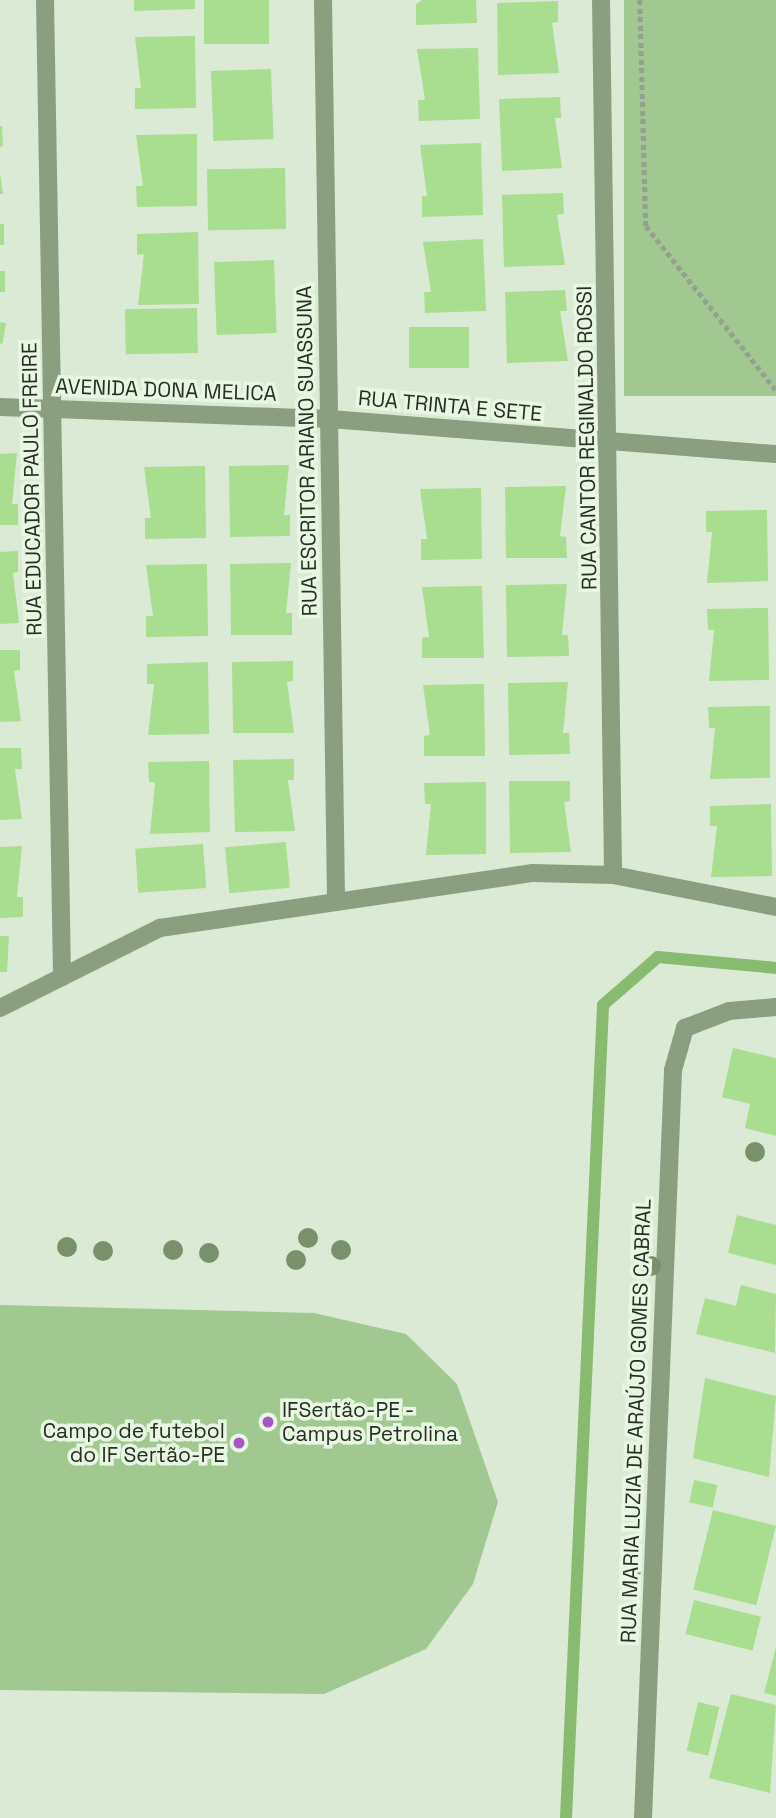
<!DOCTYPE html>
<html>
<head>
<meta charset="utf-8">
<style>
	body { margin:0 }
	#map { position:relative; width:776px; height:1818px; overflow:hidden; background:#dbead5; font-family:"Space Grotesk",sans-serif }
	div>[style] { position:absolute }
	[style*='--x'] { left:calc(var(--x)*1px); top:calc(var(--y)*1px); width:calc(var(--w)*1px); rotate:calc(var(--a)*1deg) }
	.green>* { inset:0; background:#a2c891; transform-origin:0 0 }
	.stream>* { height:12px; margin:-6px; padding:0 6px; transform-origin:6px; border-radius:6px; background:#88bb70 }
	.building>* { inset:0; background:#a9dd90; transform-origin:0 0 }
	.path>* { height:4.5px; margin-top:-2.25px; transform-origin:0; background:repeating-linear-gradient(90deg,#95a090 0 5px,transparent 0 8.5px) }
	.minor>* { height:18px; margin:-9px; padding:0 9px; transform-origin:9px; border-radius:9px; background:#899f7f }
	.trees>* { width:20px; height:20px; margin:-10px; border-radius:50%; background:#78916b }
	.dots>* { width:19px; height:19px; translate:-50% -50%; box-sizing:border-box; border:4px solid #e8f7e2; border-radius:50% }
	span { translate:-50% -50%; white-space:nowrap; text-align:center; line-height:1.15; -webkit-text-stroke:7px #e8f7e2; paint-order:stroke }
	.street-label { font-size:21px; color:#282e26 }
	.poi-label { font-size:21px; color:#282e26 }
	.left { translate:0 -50%; text-align:left }
	.right { translate:-100% -50%; text-align:right }
</style>
</head>
<body>
<div id="map">
	<div class="green">
		<i style="left:624px;top:0;width:152px;height:396px"></i>
		<i style="clip-path:polygon(0 1305px,314px 1313px,406px 1334px,457px 1384px,498px 1502px,473px 1584px,426px 1649px,324px 1694px,0 1690px)"></i>
	</div>
	<div class="stream">
		<i style="--x:566;--y:1818;--w:814;--a:-87.39"></i>
		<i style="--x:603;--y:1005;--w:73;--a:-41.1"></i>
		<i style="--x:658;--y:957;--w:119;--a:5.3"></i>
	</div>
	<div class="building">
		<i style="clip-path:polygon(134px 0,195px 0,195px 9px,134px 11px)"></i>
		<i style="left:204px;top:0;width:65px;height:44px"></i>
		<i style="clip-path:polygon(422px 0,476px 0,477px 23px,416px 25px,416px 4px)"></i>
		<i style="clip-path:polygon(558px 1px,558px 22px,552px 23px,559px 73px,498px 75px,497px 3px)"></i>
		<i style="clip-path:polygon(195px 36px,196px 108px,135px 109px,135px 88px,141px 88px,135px 37px)"></i>
		<i style="clip-path:polygon(478px 48px,480px 119px,419px 121px,418px 100px,425px 100px,417px 49px)"></i>
		<i style="left:271px;top:69px;width:70px;height:60px;rotate:88deg"></i>
		<i style="clip-path:polygon(560px 97px,561px 118px,555px 118px,562px 168px,502px 171px,499px 99px)"></i>
		<i style="clip-path:polygon(0 126px,2px 126px,3px 146px,0 147px)"></i>
		<i style="clip-path:polygon(197px 134px,197px 206px,137px 207px,136px 186px,143px 186px,136px 135px)"></i>
		<i style="clip-path:polygon(481px 143px,483px 215px,422px 217px,422px 196px,427px 196px,420px 145px)"></i>
		<i style="left:285px;top:168px;width:61px;height:78px;rotate:89deg"></i>
		<i style="clip-path:polygon(0 173px,3px 194px,0 194px)"></i>
		<i style="clip-path:polygon(563px 193px,564px 214px,557px 215px,565px 265px,504px 267px,502px 195px)"></i>
		<i style="left:0;top:224px;width:4px;height:21px"></i>
		<i style="clip-path:polygon(198px 232px,199px 304px,138px 305px,144px 254px,137px 255px,137px 234px)"></i>
		<i style="clip-path:polygon(483px 239px,486px 311px,425px 313px,424px 292px,431px 292px,423px 242px)"></i>
		<i style="left:274px;top:260px;width:73px;height:60px;rotate:88deg"></i>
		<i style="left:5px;top:271px;width:21px;height:5px;rotate:90deg"></i>
		<i style="clip-path:polygon(565px 290px,567px 311px,560px 311px,568px 361px,507px 363px,505px 292px)"></i>
		<i style="left:197px;top:308px;width:45px;height:72px;rotate:89deg"></i>
		<i style="left:0;top:322px;width:6px;height:21px;rotate:9deg"></i>
		<i style="left:409px;top:327px;width:60px;height:41px"></i>
		<i style="clip-path:polygon(17px 453px,12px 504px,18px 504px,18px 525px,0 525px,0 454px)"></i>
		<i style="clip-path:polygon(289px 465px,284px 515px,290px 515px,290px 536px,230px 537px,229px 466px)"></i>
		<i style="clip-path:polygon(205px 466px,206px 538px,145px 539px,145px 518px,151px 518px,144px 467px)"></i>
		<i style="clip-path:polygon(566px 486px,560px 536px,566px 537px,567px 558px,506px 558px,505px 487px)"></i>
		<i style="clip-path:polygon(481px 488px,482px 559px,421px 560px,421px 539px,427px 539px,420px 489px)"></i>
		<i style="clip-path:polygon(767px 510px,768px 581px,707px 583px,712px 532px,706px 532px,706px 511px)"></i>
		<i style="clip-path:polygon(18px 551px,18px 572px,13px 573px,19px 623px,0 624px,0 552px)"></i>
		<i style="clip-path:polygon(291px 563px,286px 613px,292px 613px,292px 635px,231px 635px,230px 564px)"></i>
		<i style="clip-path:polygon(207px 564px,208px 636px,146px 637px,146px 616px,153px 616px,146px 565px)"></i>
		<i style="clip-path:polygon(567px 584px,562px 635px,568px 635px,569px 656px,507px 657px,506px 585px)"></i>
		<i style="clip-path:polygon(482px 586px,484px 658px,422px 658px,422px 638px,429px 637px,422px 587px)"></i>
		<i style="clip-path:polygon(768px 608px,769px 680px,709px 681px,714px 630px,708px 630px,707px 609px)"></i>
		<i style="clip-path:polygon(0 650px,20px 650px,20px 670px,14px 671px,21px 721px,0 722px)"></i>
		<i style="clip-path:polygon(293px 661px,293px 681px,287px 682px,294px 733px,233px 733px,232px 662px)"></i>
		<i style="clip-path:polygon(208px 662px,209px 734px,148px 735px,154px 684px,147px 684px,147px 664px)"></i>
		<i style="clip-path:polygon(568px 682px,563px 733px,569px 733px,570px 754px,509px 755px,508px 683px)"></i>
		<i style="clip-path:polygon(484px 684px,485px 756px,424px 756px,424px 736px,430px 735px,423px 685px)"></i>
		<i style="clip-path:polygon(770px 706px,770px 778px,710px 779px,715px 728px,709px 728px,708px 707px)"></i>
		<i style="clip-path:polygon(0 748px,21px 748px,22px 769px,15px 769px,22px 819px,0 820px)"></i>
		<i style="clip-path:polygon(294px 759px,294px 780px,288px 780px,295px 831px,235px 832px,233px 760px)"></i>
		<i style="clip-path:polygon(209px 761px,210px 832px,150px 834px,155px 783px,149px 782px,148px 762px)"></i>
		<i style="clip-path:polygon(509px 781px,570px 781px,570px 801px,564px 802px,571px 852px,510px 853px)"></i>
		<i style="clip-path:polygon(486px 782px,486px 854px,426px 855px,431px 804px,425px 804px,424px 783px)"></i>
		<i style="clip-path:polygon(771px 804px,772px 876px,711px 877px,717px 826px,710px 826px,710px 806px)"></i>
		<i style="left:286px;top:842px;width:46px;height:61px;rotate:85deg"></i>
		<i style="left:203px;top:844px;width:44px;height:68px;rotate:86deg"></i>
		<i style="clip-path:polygon(22px 846px,17px 897px,23px 897px,23px 917px,0 918px,0 847px)"></i>
		<i style="clip-path:polygon(0 936px,9px 936px,7px 972px,0 972px)"></i>
		<i style="clip-path:polygon(733px 1048px,776px 1058px,776px 1136px,745px 1128px,750px 1104px,722px 1097px)"></i>
		<i style="clip-path:polygon(737px 1215px,776px 1225px,776px 1265px,728px 1253px)"></i>
		<i style="clip-path:polygon(741px 1285px,776px 1294px,775px 1353px,696px 1334px,705px 1298px,736px 1306px)"></i>
		<i style="clip-path:polygon(705px 1378px,776px 1396px,769px 1477px,693px 1458px)"></i>
		<i style="left:694px;top:1480px;width:24px;height:23px;rotate:12deg"></i>
		<i style="left:713px;top:1510px;width:65px;height:82px;rotate:14deg"></i>
		<i style="left:694px;top:1600px;width:69px;height:35px;rotate:14deg"></i>
		<i style="clip-path:polygon(776px 1647px,776px 1696px,764px 1693px)"></i>
		<i style="clip-path:polygon(731px 1694px,776px 1705px,770px 1793px,709px 1778px)"></i>
		<i style="left:698px;top:1702px;width:22px;height:50px;rotate:13deg"></i>
	</div>
	<div class="path">
		<i style="--x:640;--y:0;--w:226;--a:88.5"></i>
		<i style="--x:646;--y:226;--w:209;--a:51.6"></i>
	</div>
	<div class="minor">
		<i style="--x:45;--y:0;--w:977;--a:89"></i>
		<i style="--x:323;--y:0;--w:901;--a:89.17"></i>
		<i style="--x:601;--y:0;--w:875;--a:89.21"></i>
		<i style="--x:0;--y:407;--w:330;--a:2.1"></i>
		<i style="--x:330;--y:419;--w:447;--a:4.5"></i>
		<i style="--x:0;--y:1008;--w:179;--a:-26.6"></i>
		<i style="--x:160;--y:928;--w:377;--a:-8.4"></i>
		<i style="--x:533;--y:873;--w:80;--a:1.4"></i>
		<i style="--x:613;--y:875;--w:166;--a:11.1"></i>
		<i style="--x:643;--y:1818;--w:749;--a:-87.7"></i>
		<i style="--x:673;--y:1070;--w:44;--a:-74.1"></i>
		<i style="--x:685;--y:1028;--w:47;--a:-21.1"></i>
		<i style="--x:729;--y:1011;--w:47;--a:-4.9"></i>
	</div>
	<div class="trees">
		<i style="left:755px;top:1152px"></i>
		<i style="left:308px;top:1238px"></i>
		<i style="left:67px;top:1247px"></i>
		<i style="left:173px;top:1250px"></i>
		<i style="left:341px;top:1250px"></i>
		<i style="left:103px;top:1251px"></i>
		<i style="left:209px;top:1253px"></i>
		<i style="left:296px;top:1260px"></i>
		<i style="left:651px;top:1266px"></i>
		<i style="left:631px;top:1570px"></i>
	</div>
	<div class="dots">
		<i style="left:268px;top:1422px;background:#a756c6"></i>
		<i style="left:239px;top:1443px;background:#a756c6"></i>
	</div>
	<div class="street-label">
		<span style="left:166px;top:390px;rotate:2deg">AVENIDA DONA MELICA</span>
		<span style="left:450px;top:406px;rotate:5deg">RUA TRINTA E SETE</span>
		<span style="left:587px;top:438px;rotate:-91deg">RUA CANTOR REGINALDO ROSSI</span>
		<span style="left:307px;top:451px;rotate:-91deg">RUA ESCRITOR ARIANO SUASSUNA</span>
		<span style="left:32px;top:489px;rotate:-91deg">RUA EDUCADOR PAULO FREIRE</span>
		<span style="left:636px;top:1421px;rotate:-88deg">RUA MARIA LUZIA DE ARAÚJO GOMES CABRAL</span>
	</div>
	<div class="poi-label">
		<span class="left" style="left:282px;top:1422px">IFSertão-PE -<br>Campus Petrolina</span>
		<span class="right" style="left:225px;top:1443px">Campo de futebol<br>do IF Sertão-PE</span>
	</div>
</div>
</body>
</html>
